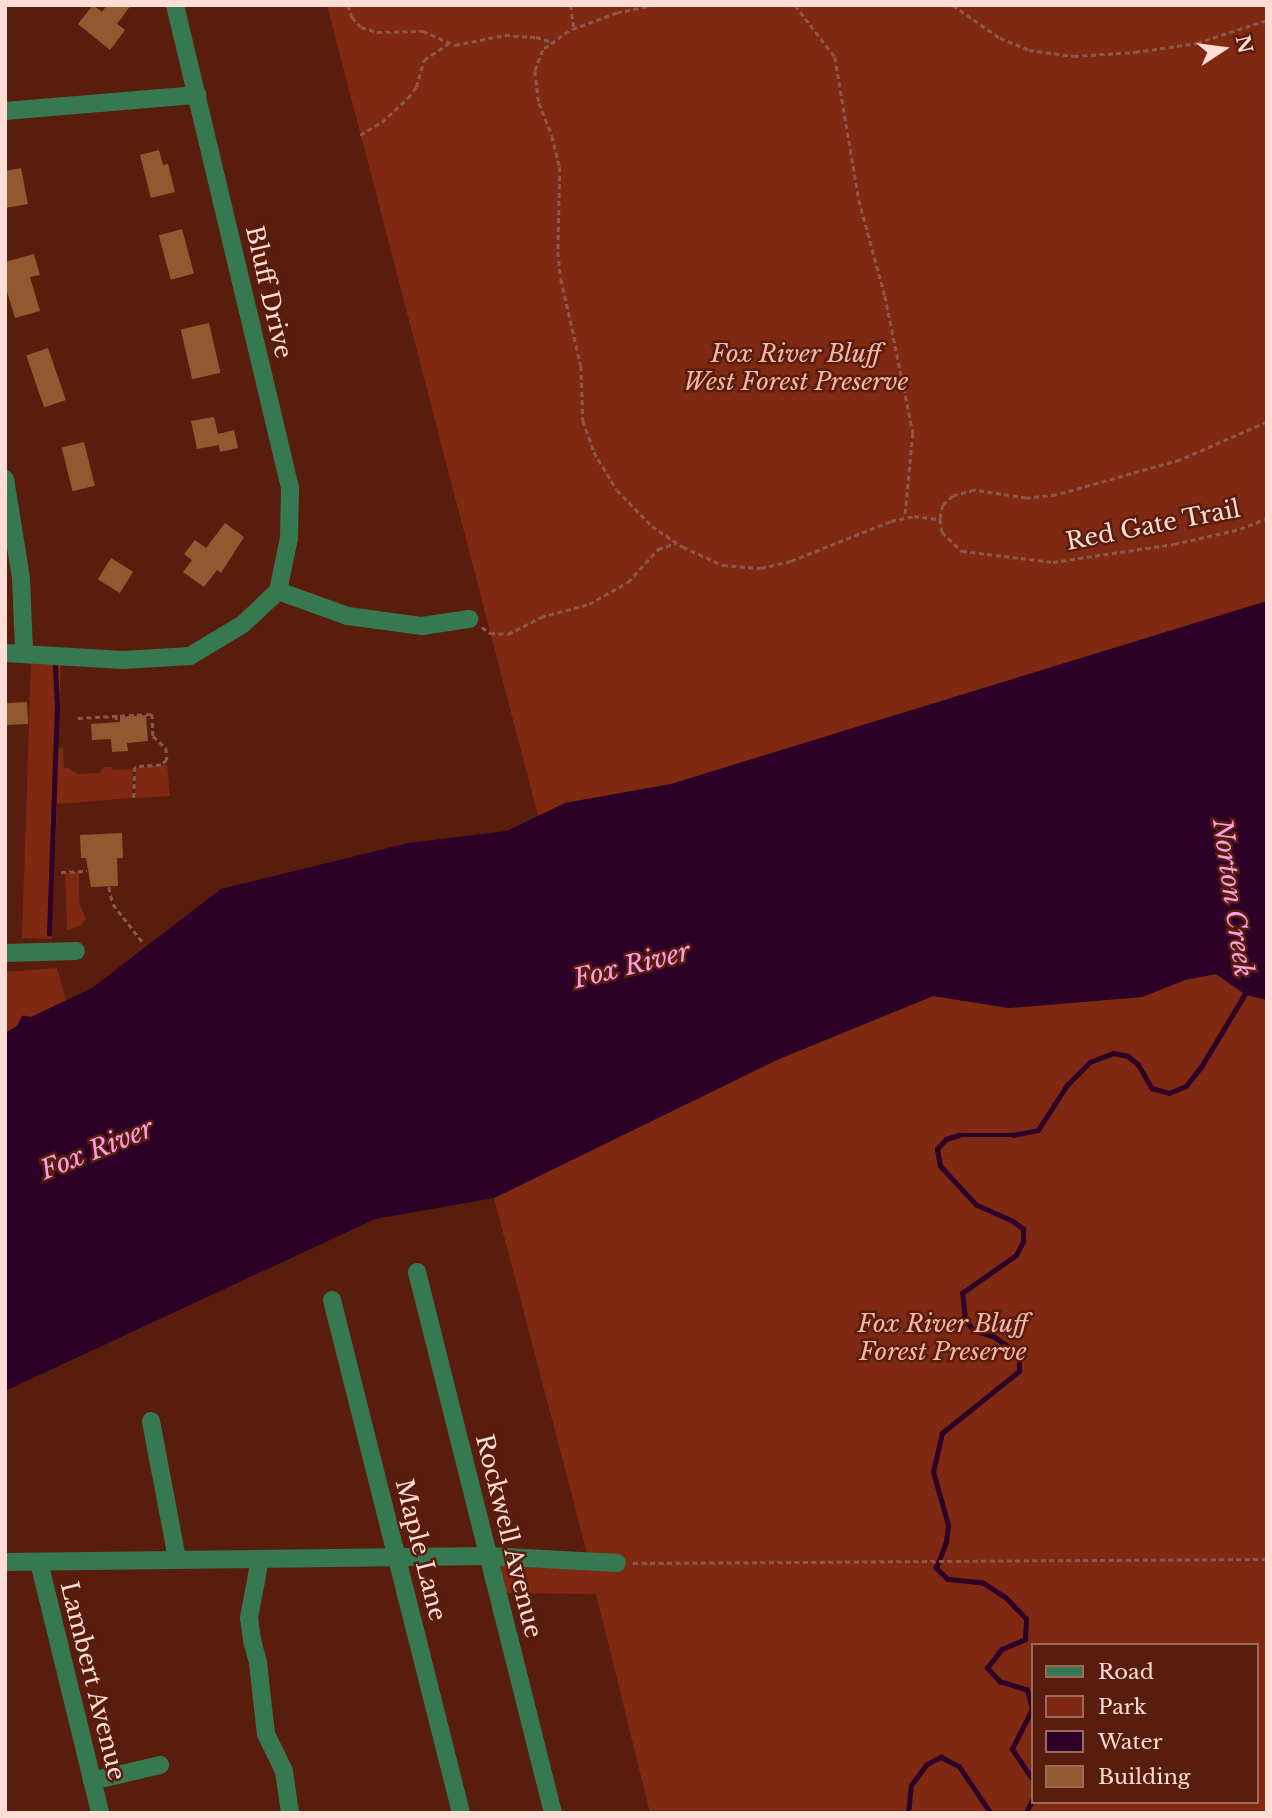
<!DOCTYPE html>
<html>
<head>
<meta charset="utf-8">
<style>
	body { margin:0 }
	#map { position:relative; width:1272px; height:1818px; overflow:hidden; background:#591d0d; font-family:"Libre Baskerville",serif }
	div>[style] { position:absolute }
	[style*='--x'] { left:calc(var(--x)*1px); top:calc(var(--y)*1px); width:calc(var(--w)*1px); rotate:calc(var(--a)*1deg) }
	.green>* { inset:0; background:#7f2812 }
	.water>* { inset:0; background:#2d0127 }
	.stream>* { height:4.5px; margin:-2.25px; padding:0 2.25px; transform-origin:2.25px; border-radius:2.25px; background:#2d0127 }
	.building>* { inset:0; background:#925930; transform-origin:0 0 }
	.path>* { height:2.5px; margin-top:-1.25px; transform-origin:0; background:repeating-linear-gradient(90deg,#8b584a 0 5px,transparent 0 8.5px) }
	.street>* { height:18px; margin:-9px; padding:0 9px; transform-origin:9px; border-radius:9px; background:#367951 }
	span { translate:-50% -50%; white-space:nowrap; text-align:center; line-height:1.15; -webkit-text-stroke:5px #591d0d; paint-order:stroke }
	.street-label { font-size:24px; color:#fdddd5 }
	.park-label { font-size:24px; color:#f2b7a8; font-style:italic }
	.water-label { font-size:26px; color:#fb9ee7; font-style:italic }
	.frame { position:absolute; inset:0; border:7px solid #fdddd5; pointer-events:none }
	.legend { position:absolute; left:1031px; top:1643px; width:228px; height:161px; box-sizing:border-box; background:#591d0d; border:2px solid #9b6a5d; margin:0; padding:9px 12px; list-style:none; font-size:21px; color:#fdddd5 }
	.legend li { display:flex; align-items:center; gap:14px; height:35px }
	.legend b { width:35px; border:2px solid #9b6a5d }
	.north { position:absolute; left:1188px; top:14px; width:70px; height:70px; -webkit-text-stroke:5px #591d0d; paint-order:stroke; rotate:77deg; font-size:19px; font-weight:700; line-height:28px; text-align:center; color:#fdddd5 }
	.north::after { content:''; display:block; margin:auto; width:24px; height:32px; background:#fdddd5; clip-path:polygon(50% 0,100% 100%,50% 72%,0 100%) }
</style>
</head>
<body>
<div id="map">
	<div class="green">
		<i style="clip-path:polygon(327px 5px,1267px 5px,1267px 601px,671px 784px,565px 803px,538px 816px)"></i>
		<i style="clip-path:polygon(31px 662px,61px 663px,58px 748px,63px 748px,64px 768px,69px 768px,78px 774px,99px 773px,104px 767px,112px 767px,113px 770px,133px 769px,132px 798px,57px 804px,52px 939px,22px 938px)"></i>
		<i style="clip-path:polygon(167px 764px,170px 796px,135px 798px,136px 768px)"></i>
		<i style="clip-path:polygon(79px 872px,79px 902px,86px 919px,80px 926px,67px 930px,65px 873px)"></i>
		<i style="clip-path:polygon(57px 968px,66px 1001px,31px 1017px,23px 1015px,17px 1026px,5px 1033px,5px 972px)"></i>
		<i style="clip-path:polygon(evenodd,1216px 974px,1246px 995px,1267px 1000px,1267px 1813px,650px 1813px,596px 1594px,506px 1593px,497px 1552px,588px 1557px,494px 1198px,779px 1059px,933px 996px,1009px 1008px,1142px 997px,1185px 980px,1216px 974px,1032px 1645px,1256px 1645px,1256px 1802px,1032px 1802px,1032px 1645px)"></i>
	</div>
	<div class="water">
		<i style="clip-path:polygon(1267px 601px,1267px 1000px,1246px 995px,1216px 974px,1185px 980px,1142px 997px,1009px 1008px,933px 996px,779px 1059px,494px 1198px,375px 1219px,5px 1391px,5px 1033px,17px 1026px,22px 1016px,31px 1017px,92px 988px,221px 889px,408px 843px,507px 831px,565px 803px,671px 784px)"></i>
	</div>
	<div class="stream">
		<i style="--x:49;--y:934;--w:228;--a:-88"></i>
		<i style="--x:57;--y:706;--w:39;--a:-93"></i>
		<i style="--x:1032;--y:1779;--w:36;--a:-124"></i>
		<i style="--x:1012;--y:1749;--w:45;--a:-63.4"></i>
		<i style="--x:1032;--y:1709;--w:20;--a:-105"></i>
		<i style="--x:1027;--y:1690;--w:28;--a:-163"></i>
		<i style="--x:1000;--y:1682;--w:19;--a:-133"></i>
		<i style="--x:987;--y:1668;--w:24;--a:-52"></i>
		<i style="--x:1002;--y:1649;--w:25;--a:-23"></i>
		<i style="--x:1025;--y:1639;--w:20;--a:-87"></i>
		<i style="--x:1026;--y:1619;--w:29;--a:-134"></i>
		<i style="--x:1006;--y:1598;--w:27;--a:-147"></i>
		<i style="--x:983;--y:1583;--w:36;--a:-174"></i>
		<i style="--x:947;--y:1579;--w:16;--a:-135"></i>
		<i style="--x:936;--y:1568;--w:28;--a:-69"></i>
		<i style="--x:946;--y:1542;--w:17;--a:-83"></i>
		<i style="--x:948;--y:1525;--w:55;--a:-105.8"></i>
		<i style="--x:933;--y:1472;--w:40;--a:-77"></i>
		<i style="--x:942;--y:1433;--w:99;--a:-38.8"></i>
		<i style="--x:1019;--y:1371;--w:12;--a:-90"></i>
		<i style="--x:1019;--y:1359;--w:11;--a:-124"></i>
		<i style="--x:1013;--y:1350;--w:23;--a:-146"></i>
		<i style="--x:994;--y:1337;--w:21;--a:-163"></i>
		<i style="--x:974;--y:1331;--w:14;--a:-129"></i>
		<i style="--x:965;--y:1320;--w:27;--a:-96"></i>
		<i style="--x:962;--y:1293;--w:66;--a:-35.1"></i>
		<i style="--x:1016;--y:1255;--w:15;--a:-62"></i>
		<i style="--x:1023;--y:1242;--w:13;--a:-90"></i>
		<i style="--x:1023;--y:1229;--w:14;--a:-144"></i>
		<i style="--x:1012;--y:1221;--w:39;--a:-156"></i>
		<i style="--x:976;--y:1205;--w:53;--a:-132.7"></i>
		<i style="--x:940;--y:1166;--w:17;--a:-100"></i>
		<i style="--x:937;--y:1149;--w:13;--a:-48"></i>
		<i style="--x:946;--y:1139;--w:14;--a:-17"></i>
		<i style="--x:959;--y:1135;--w:54;--a:0"></i>
		<i style="--x:1013;--y:1135;--w:25;--a:-11"></i>
		<i style="--x:1038;--y:1130;--w:54;--a:-57.2"></i>
		<i style="--x:1067;--y:1085;--w:33;--a:-45"></i>
		<i style="--x:1090;--y:1062;--w:25;--a:-21"></i>
		<i style="--x:1113;--y:1053;--w:15;--a:11"></i>
		<i style="--x:1128;--y:1056;--w:13;--a:39"></i>
		<i style="--x:1138;--y:1064;--w:28;--a:60"></i>
		<i style="--x:1152;--y:1088;--w:18;--a:16"></i>
		<i style="--x:1169;--y:1093;--w:18;--a:-22"></i>
		<i style="--x:1186;--y:1086;--w:24;--a:-52"></i>
		<i style="--x:1201;--y:1067;--w:87;--a:-59"></i>
		<i style="--x:908;--y:1813;--w:28;--a:-84"></i>
		<i style="--x:911;--y:1785;--w:26;--a:-53"></i>
		<i style="--x:927;--y:1764;--w:16;--a:-27"></i>
		<i style="--x:941;--y:1757;--w:20;--a:27"></i>
		<i style="--x:959;--y:1766;--w:57;--a:55.8"></i>
		<i style="--x:1026;--y:1813;--w:14;--a:-65"></i>
	</div>
	<div class="building">
		<i style="clip-path:polygon(93px 5px,102px 12px,107px 5px,131px 5px,117px 24px,125px 30px,110px 50px,78px 24px)"></i>
		<i style="clip-path:polygon(159px 150px,163px 165px,168px 164px,175px 192px,151px 198px,140px 155px)"></i>
		<i style="clip-path:polygon(21px 168px,28px 204px,5px 208px,5px 171px)"></i>
		<i style="left:182px;top:229px;width:46px;height:24px;rotate:75deg"></i>
		<i style="clip-path:polygon(34px 254px,40px 275px,30px 277px,40px 311px,15px 318px,5px 285px,5px 262px)"></i>
		<i style="left:209px;top:323px;width:51px;height:29px;rotate:77deg"></i>
		<i style="left:48px;top:348px;width:55px;height:23px;rotate:71deg"></i>
		<i style="clip-path:polygon(214px 417px,218px 434px,234px 430px,238px 448px,220px 452px,219px 445px,197px 449px,191px 421px)"></i>
		<i style="left:84px;top:442px;width:45px;height:23px;rotate:76deg"></i>
		<i style="clip-path:polygon(225px 523px,244px 537px,221px 573px,217px 570px,204px 587px,183px 572px,192px 560px,184px 554px,195px 540px,206px 548px)"></i>
		<i style="left:111px;top:558px;width:26px;height:25px;rotate:32deg"></i>
		<i style="left:27px;top:702px;width:22px;height:22px;rotate:87deg"></i>
		<i style="clip-path:polygon(146px 715px,148px 741px,127px 743px,128px 751px,112px 752px,111px 739px,92px 740px,91px 724px,120px 722px,120px 717px)"></i>
		<i style="clip-path:polygon(122px 833px,123px 858px,117px 858px,118px 886px,91px 887px,86px 858px,81px 858px,80px 835px)"></i>
	</div>
	<div class="path">
		<i style="--x:348;--y:5;--w:13;--a:72"></i>
		<i style="--x:352;--y:17;--w:13;--a:48"></i>
		<i style="--x:361;--y:27;--w:17;--a:17"></i>
		<i style="--x:377;--y:32;--w:46;--a:-1.2"></i>
		<i style="--x:423;--y:31;--w:35;--a:24"></i>
		<i style="--x:455;--y:45;--w:51;--a:-11.3"></i>
		<i style="--x:505;--y:35;--w:31;--a:4"></i>
		<i style="--x:536;--y:37;--w:19;--a:16"></i>
		<i style="--x:571;--y:5;--w:24;--a:83"></i>
		<i style="--x:655;--y:5;--w:39;--a:168"></i>
		<i style="--x:617;--y:13;--w:51;--a:159.4"></i>
		<i style="--x:569;--y:31;--w:32;--a:144"></i>
		<i style="--x:543;--y:50;--w:22;--a:111"></i>
		<i style="--x:535;--y:71;--w:32;--a:83"></i>
		<i style="--x:539;--y:103;--w:35;--a:68"></i>
		<i style="--x:552;--y:136;--w:32;--a:76"></i>
		<i style="--x:560;--y:167;--w:85;--a:91.3"></i>
		<i style="--x:558;--y:252;--w:27;--a:84"></i>
		<i style="--x:561;--y:279;--w:89;--a:77.1"></i>
		<i style="--x:581;--y:366;--w:55;--a:87.9"></i>
		<i style="--x:583;--y:421;--w:33;--a:70"></i>
		<i style="--x:594;--y:452;--w:44;--a:58.8"></i>
		<i style="--x:617;--y:490;--w:50;--a:45.8"></i>
		<i style="--x:652;--y:526;--w:37;--a:34"></i>
		<i style="--x:683;--y:547;--w:44;--a:24.2"></i>
		<i style="--x:723;--y:565;--w:38;--a:5"></i>
		<i style="--x:761;--y:568;--w:31;--a:-13"></i>
		<i style="--x:791;--y:561;--w:108;--a:-21.8"></i>
		<i style="--x:891;--y:521;--w:24;--a:-12"></i>
		<i style="--x:914;--y:516;--w:26;--a:7"></i>
		<i style="--x:795;--y:5;--w:66;--a:52.4"></i>
		<i style="--x:835;--y:57;--w:145;--a:80.5"></i>
		<i style="--x:859;--y:200;--w:99;--a:74.8"></i>
		<i style="--x:885;--y:296;--w:140;--a:78.4"></i>
		<i style="--x:913;--y:433;--w:85;--a:95.4"></i>
		<i style="--x:953;--y:5;--w:57;--a:35.1"></i>
		<i style="--x:1000;--y:38;--w:31;--a:22"></i>
		<i style="--x:1029;--y:50;--w:45;--a:7.6"></i>
		<i style="--x:1074;--y:56;--w:61;--a:-3.8"></i>
		<i style="--x:1135;--y:52;--w:63;--a:-8.3"></i>
		<i style="--x:1197;--y:43;--w:74;--a:-18.2"></i>
		<i style="--x:360;--y:135;--w:26;--a:-31"></i>
		<i style="--x:382;--y:122;--w:35;--a:-43"></i>
		<i style="--x:408;--y:98;--w:14;--a:-54"></i>
		<i style="--x:416;--y:87;--w:28;--a:-73"></i>
		<i style="--x:424;--y:60;--w:29;--a:-34"></i>
		<i style="--x:1267;--y:422;--w:95;--a:156.4"></i>
		<i style="--x:1180;--y:460;--w:129;--a:164.2"></i>
		<i style="--x:1056;--y:495;--w:30;--a:174"></i>
		<i style="--x:1026;--y:498;--w:53;--a:-171.3"></i>
		<i style="--x:974;--y:490;--w:22;--a:164"></i>
		<i style="--x:953;--y:496;--w:13;--a:138"></i>
		<i style="--x:943;--y:505;--w:14;--a:102"></i>
		<i style="--x:940;--y:519;--w:13;--a:81"></i>
		<i style="--x:942;--y:532;--w:28;--a:44"></i>
		<i style="--x:962;--y:551;--w:92;--a:6.9"></i>
		<i style="--x:1053;--y:562;--w:122;--a:-8.5"></i>
		<i style="--x:1174;--y:544;--w:68;--a:-12.8"></i>
		<i style="--x:1240;--y:529;--w:29;--a:-22"></i>
		<i style="--x:482;--y:627;--w:10;--a:37"></i>
		<i style="--x:490;--y:633;--w:18;--a:3"></i>
		<i style="--x:508;--y:634;--w:37;--a:-27"></i>
		<i style="--x:541;--y:617;--w:50;--a:-15.2"></i>
		<i style="--x:589;--y:604;--w:45;--a:-29.4"></i>
		<i style="--x:628;--y:582;--w:45;--a:-47.7"></i>
		<i style="--x:658;--y:549;--w:19;--a:-18"></i>
		<i style="--x:116;--y:715;--w:9;--a:84"></i>
		<i style="--x:78;--y:718;--w:74;--a:-3.1"></i>
		<i style="--x:152;--y:714;--w:22;--a:87"></i>
		<i style="--x:153;--y:736;--w:18;--a:43"></i>
		<i style="--x:166;--y:748;--w:12;--a:85"></i>
		<i style="--x:167;--y:760;--w:8;--a:140"></i>
		<i style="--x:161;--y:765;--w:26;--a:176"></i>
		<i style="--x:135;--y:767;--w:33;--a:92"></i>
		<i style="--x:61;--y:872;--w:26;--a:-2"></i>
		<i style="--x:109;--y:887;--w:17;--a:77"></i>
		<i style="--x:113;--y:904;--w:51;--a:52.2"></i>
		<i style="--x:633;--y:1563;--w:634;--a:-0.36"></i>
	</div>
	<div class="street">
		<i style="--x:175;--y:5;--w:497;--a:76.6"></i>
		<i style="--x:290;--y:489;--w:49;--a:91.2"></i>
		<i style="--x:289;--y:538;--w:54;--a:101.7"></i>
		<i style="--x:5;--y:111;--w:193;--a:-4.8"></i>
		<i style="--x:5;--y:479;--w:100;--a:80.8"></i>
		<i style="--x:21;--y:578;--w:73;--a:87.6"></i>
		<i style="--x:278;--y:591;--w:74;--a:19.7"></i>
		<i style="--x:348;--y:616;--w:75;--a:7.7"></i>
		<i style="--x:422;--y:626;--w:48;--a:-8.5"></i>
		<i style="--x:5;--y:653;--w:118;--a:3.4"></i>
		<i style="--x:123;--y:660;--w:67;--a:-3.4"></i>
		<i style="--x:190;--y:656;--w:62;--a:-31.1"></i>
		<i style="--x:243;--y:624;--w:48;--a:-43.3"></i>
		<i style="--x:5;--y:953;--w:71;--a:-1.6"></i>
		<i style="--x:417;--y:1272;--w:558;--a:75.89"></i>
		<i style="--x:332;--y:1300;--w:529;--a:75.88"></i>
		<i style="--x:151;--y:1421;--w:140;--a:79.3"></i>
		<i style="--x:260;--y:1559;--w:60;--a:100.6"></i>
		<i style="--x:249;--y:1618;--w:22;--a:82"></i>
		<i style="--x:252;--y:1640;--w:24;--a:75"></i>
		<i style="--x:258;--y:1663;--w:71;--a:83.6"></i>
		<i style="--x:266;--y:1734;--w:41;--a:64.1"></i>
		<i style="--x:284;--y:1771;--w:42;--a:81.9"></i>
		<i style="--x:5;--y:1562;--w:483;--a:-0.7"></i>
		<i style="--x:488;--y:1556;--w:129;--a:3.1"></i>
		<i style="--x:39;--y:1562;--w:258;--a:76.3"></i>
		<i style="--x:92;--y:1781;--w:70;--a:-13.2"></i>
	</div>
	<div class="street-label">
		<span style="left:269px;top:292px;rotate:77deg">Bluff Drive</span>
		<span style="left:1153px;top:525px;rotate:-11deg">Red Gate Trail</span>
		<span style="left:509px;top:1536px;rotate:76deg">Rockwell Avenue</span>
		<span style="left:421px;top:1550px;rotate:76deg">Maple Lane</span>
		<span style="left:93px;top:1681px;rotate:76deg">Lambert Avenue</span>
	</div>
	<div class="park-label">
		<span style="left:796px;top:368px">Fox River Bluff<br>West Forest Preserve</span>
		<span style="left:943px;top:1338px">Fox River Bluff<br>Forest Preserve</span>
	</div>
	<div class="water-label">
		<span style="left:1232px;top:898px;rotate:82deg">Norton Creek</span>
		<span style="left:632px;top:966px;rotate:-14deg">Fox River</span>
		<span style="left:97px;top:1150px;rotate:-22deg">Fox River</span>
	</div>
	<div class="frame"></div>
	<ul class="legend">
	<li><b style="height:9px;background:#367951"></b>Road</li>
	<li><b style="height:19px;background:#7f2812"></b>Park</li>
	<li><b style="height:19px;background:#2d0127"></b>Water</li>
	<li><b style="height:19px;background:#925930"></b>Building</li>
	</ul>
	<div class="north">N</div>
</div>
</body>
</html>
